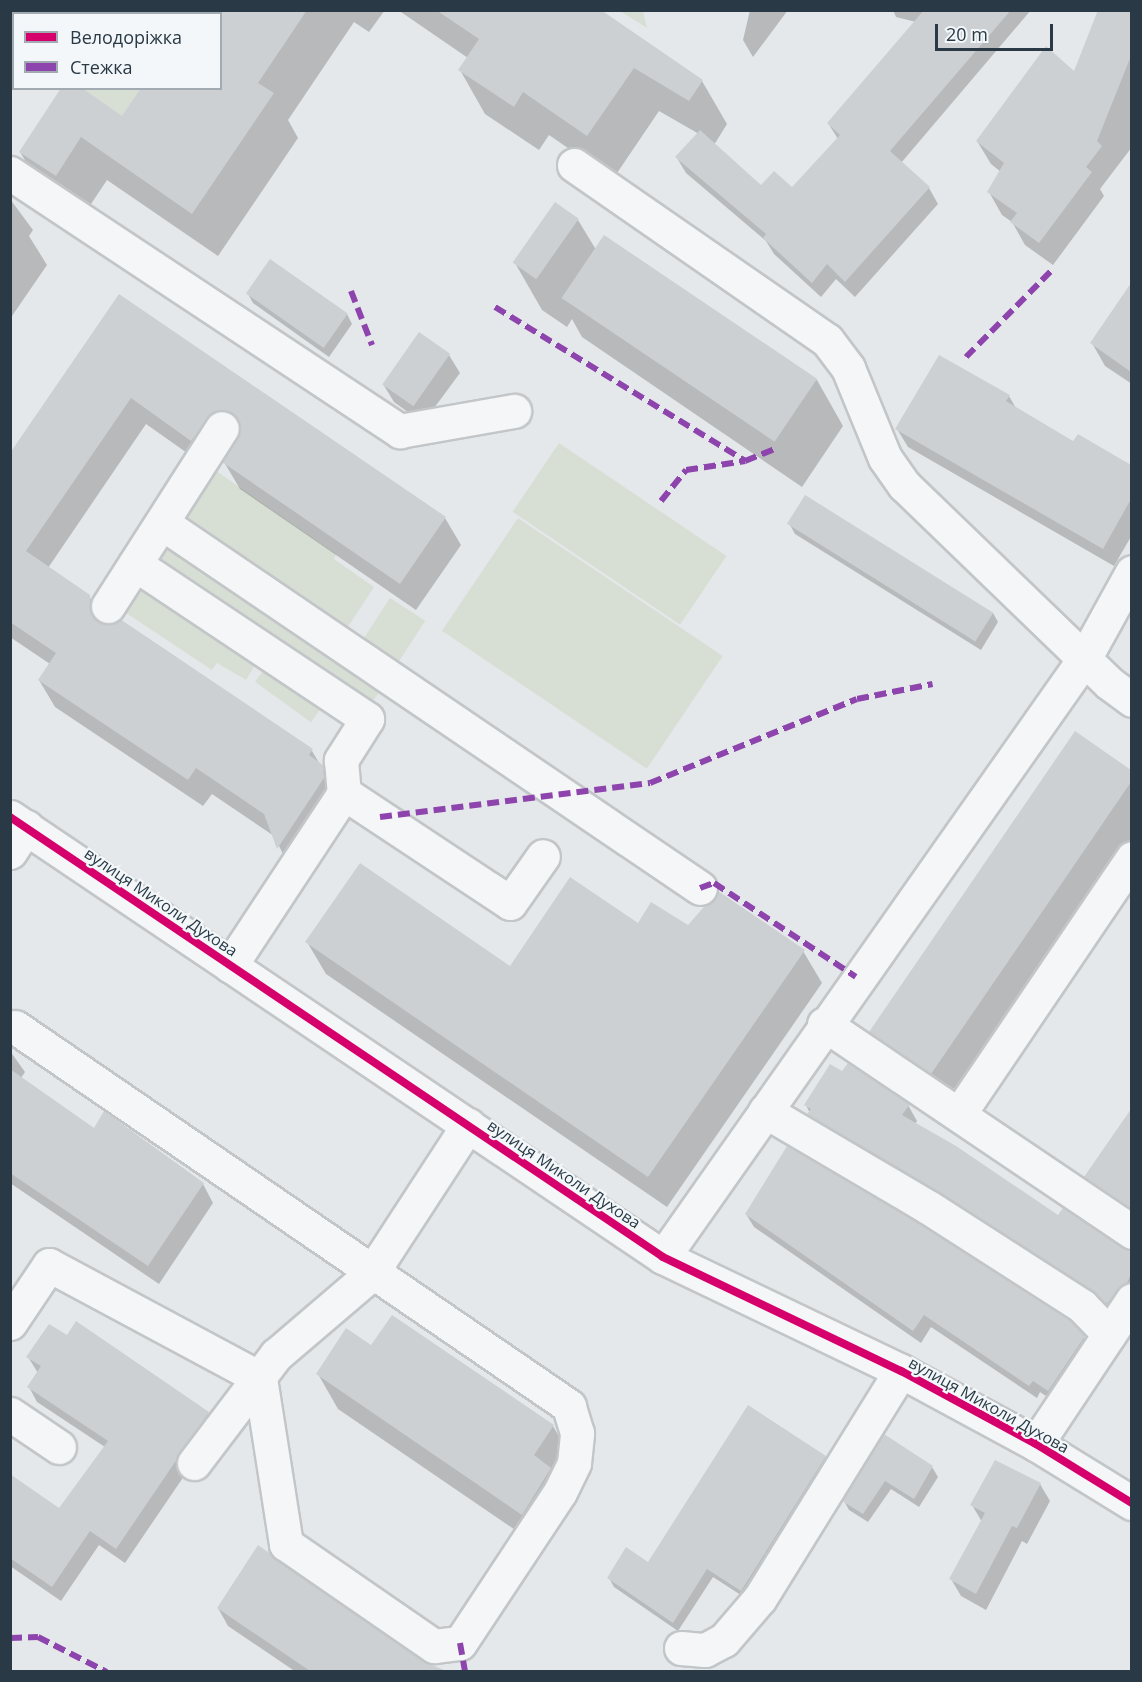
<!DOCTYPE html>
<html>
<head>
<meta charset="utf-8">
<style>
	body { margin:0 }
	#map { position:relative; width:1142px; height:1682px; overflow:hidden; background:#e5e8ea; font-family:"Open Sans",sans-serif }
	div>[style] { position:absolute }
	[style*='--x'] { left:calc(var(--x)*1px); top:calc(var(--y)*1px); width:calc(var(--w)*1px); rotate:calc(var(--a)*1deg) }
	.green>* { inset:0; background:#d7dfd5; transform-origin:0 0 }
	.shadow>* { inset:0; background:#0003 }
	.building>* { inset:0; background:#cdd0d3; transform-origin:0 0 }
	.roads { filter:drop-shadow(2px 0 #c3c6c8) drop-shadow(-2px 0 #c3c6c8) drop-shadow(0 2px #c3c6c8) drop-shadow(0 -2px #c3c6c8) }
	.minor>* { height:33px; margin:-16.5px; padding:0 16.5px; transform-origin:16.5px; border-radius:16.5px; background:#f4f6f7 }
	.major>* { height:33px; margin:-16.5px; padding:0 16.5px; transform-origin:16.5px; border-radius:16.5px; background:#f8f8f8 }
	.quiet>* { height:6px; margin-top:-3px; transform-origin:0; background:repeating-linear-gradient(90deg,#8e44ad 0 12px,transparent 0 18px) }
	.cycleway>* { height:8px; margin:-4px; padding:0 4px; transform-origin:4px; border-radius:4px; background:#d6006c }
	span { translate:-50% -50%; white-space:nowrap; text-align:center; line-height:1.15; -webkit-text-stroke:4.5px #f3f7f9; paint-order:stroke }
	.street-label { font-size:16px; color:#293a46 }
	.frame { position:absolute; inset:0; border:12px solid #293a46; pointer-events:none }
	.legend { position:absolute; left:12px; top:12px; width:210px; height:78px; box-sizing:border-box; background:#f3f7f9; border:2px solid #a2abb1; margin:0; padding:8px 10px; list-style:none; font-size:18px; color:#293a46 }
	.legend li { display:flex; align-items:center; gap:12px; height:30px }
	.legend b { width:30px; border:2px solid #a2abb1 }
	.scale { position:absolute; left:935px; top:24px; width:118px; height:27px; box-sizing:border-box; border:3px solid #293a46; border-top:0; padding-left:8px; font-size:18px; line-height:21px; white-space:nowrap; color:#293a46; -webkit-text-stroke:4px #f3f7f9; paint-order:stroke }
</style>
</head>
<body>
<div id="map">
	<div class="green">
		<i style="clip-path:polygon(113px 10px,194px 10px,194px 11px,111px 13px)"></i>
		<i style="clip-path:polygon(620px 11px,643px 11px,647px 28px)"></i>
		<i style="clip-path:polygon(82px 89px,141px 89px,106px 140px)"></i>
		<i style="left:559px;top:443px;width:202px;height:83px;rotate:34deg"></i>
		<i style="clip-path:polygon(212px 468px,336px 554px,334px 559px,374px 587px,346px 630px,181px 515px)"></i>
		<i style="left:518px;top:518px;width:247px;height:136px;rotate:34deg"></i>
		<i style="left:164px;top:541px;width:263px;height:23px;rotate:35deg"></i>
		<i style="clip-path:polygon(141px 577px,259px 659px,246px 680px,217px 663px,212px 670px,120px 609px)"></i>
		<i style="left:390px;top:598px;width:42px;height:51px;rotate:33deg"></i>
		<i style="left:268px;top:664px;width:69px;height:22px;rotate:36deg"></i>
	</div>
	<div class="shadow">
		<i style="clip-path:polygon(196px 10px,385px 10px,369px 32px,354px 22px,288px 120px,298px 138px,218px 256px,107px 180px,81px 219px,46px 195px,20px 152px,220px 88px,220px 14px,194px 14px)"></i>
		<i style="clip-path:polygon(398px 10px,599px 10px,702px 81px,727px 124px,714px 145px,761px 187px,792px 189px,838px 139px,828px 123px,916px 22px,896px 17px,893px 10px,1031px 10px,901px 163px,929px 188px,938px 204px,855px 297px,836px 279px,821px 297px,774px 254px,766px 241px,686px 173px,677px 158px,699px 134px,659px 111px,613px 179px,549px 135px,539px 150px,485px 114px,460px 70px,468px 58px)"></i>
		<i style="clip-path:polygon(750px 10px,788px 10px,753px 57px,743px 40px)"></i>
		<i style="clip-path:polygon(1100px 10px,1132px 10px,1132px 147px,1100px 189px,1104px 196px,1053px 265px,1025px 245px,1012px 222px,1002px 215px,989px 192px,1001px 172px,991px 164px,977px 141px,1074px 74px)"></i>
		<i style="clip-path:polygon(10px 199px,33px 230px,29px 236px,47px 265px,12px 316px)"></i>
		<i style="clip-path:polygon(578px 220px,595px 248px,817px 380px,843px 426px,802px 487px,582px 337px,572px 319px,567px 327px,542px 310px,515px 263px)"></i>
		<i style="clip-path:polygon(271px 261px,347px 314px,352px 324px,329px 357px,253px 303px,248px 294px)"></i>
		<i style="clip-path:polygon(1132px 286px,1132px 384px,1105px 366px,1092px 343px)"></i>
		<i style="clip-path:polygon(119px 296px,445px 518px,461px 545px,416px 610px,240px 489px,224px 462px,237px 439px,228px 438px,207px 467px,146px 424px,48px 568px,89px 596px,105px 625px,312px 751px,337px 793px,293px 874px,274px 836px,212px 794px,203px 806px,55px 707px,39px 680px,50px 664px,10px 637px,10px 455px)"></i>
		<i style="clip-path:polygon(449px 355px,460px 373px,423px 423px,394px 402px,383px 384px)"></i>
		<i style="clip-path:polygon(1009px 396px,1017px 410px,1074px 443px,1078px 436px,1132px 466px,1132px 535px,1114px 566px,908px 447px,897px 429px)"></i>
		<i style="clip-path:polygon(790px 525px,993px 613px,998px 622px,981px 650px,795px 534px)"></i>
		<i style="clip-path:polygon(1076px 734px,1132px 772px,1132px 845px,951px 1108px,891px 1067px,871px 1032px)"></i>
		<i style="clip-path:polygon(638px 925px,689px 927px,803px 951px,822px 983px,667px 1207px,326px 974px,307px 942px,510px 968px)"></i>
		<i style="clip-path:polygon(10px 1051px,25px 1072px,21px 1078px,94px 1130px,105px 1113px,203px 1184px,213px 1203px,159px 1284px,10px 1183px)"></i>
		<i style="clip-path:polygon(806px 1105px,908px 1105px,917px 1121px,915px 1124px,1132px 1264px,1132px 1298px,1115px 1318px,818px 1130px)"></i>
		<i style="clip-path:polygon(1132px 1111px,1132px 1230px,1106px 1212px,1086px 1177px)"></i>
		<i style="clip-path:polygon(746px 1214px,1084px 1337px,1091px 1350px,1056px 1403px,1040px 1392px,1037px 1398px,931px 1327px,921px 1343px,754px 1227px)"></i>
		<i style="clip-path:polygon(371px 1347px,553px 1426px,573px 1461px,570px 1504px,543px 1549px,338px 1409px,318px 1374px)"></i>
		<i style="clip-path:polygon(28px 1357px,208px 1414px,216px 1429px,125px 1563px,99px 1545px,61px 1601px,10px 1566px,10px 1476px,60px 1510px,105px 1447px,37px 1402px,29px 1387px,38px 1373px)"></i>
		<i style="clip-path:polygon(885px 1436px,932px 1467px,938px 1477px,919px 1507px,891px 1489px,868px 1522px,849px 1510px,844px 1501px)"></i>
		<i style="clip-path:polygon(825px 1457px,830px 1466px,747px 1599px,713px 1577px,678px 1631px,614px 1587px,609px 1578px,648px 1564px)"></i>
		<i style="clip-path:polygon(1040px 1484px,1050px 1501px,1027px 1544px,1022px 1541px,986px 1610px,961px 1596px,951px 1579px,982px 1522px,972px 1505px)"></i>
		<i style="clip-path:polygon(218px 1608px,422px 1662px,427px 1672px,296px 1672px,228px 1626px)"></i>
	</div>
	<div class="building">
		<i style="clip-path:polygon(220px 10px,307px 10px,258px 83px,274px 93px,192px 214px,81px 137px,56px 176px,19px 152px,61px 88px,82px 88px,122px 116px,141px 88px,220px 88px)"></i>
		<i style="clip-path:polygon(436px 10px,601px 10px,703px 80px,689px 101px,634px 68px,587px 136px,523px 92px,514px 107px,458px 70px,479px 39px)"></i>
		<i style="clip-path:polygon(924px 10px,1011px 10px,890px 151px,930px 187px,845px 282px,827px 264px,812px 283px,763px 238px,766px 234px,675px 157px,700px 130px,761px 185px,774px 171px,792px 187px,840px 135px,827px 123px)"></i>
		<i style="clip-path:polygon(1098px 10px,1131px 10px,1131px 56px,1097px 141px,1102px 146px,1086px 167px,1092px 172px,1039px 243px,1010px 222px,1017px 213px,987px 192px,1004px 163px,976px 141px,1046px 46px,1074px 71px)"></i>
		<i style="left:555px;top:202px;width:29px;height:74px;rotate:35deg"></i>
		<i style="left:604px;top:235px;width:257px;height:76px;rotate:34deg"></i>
		<i style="left:270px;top:259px;width:95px;height:42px;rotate:35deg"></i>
		<i style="clip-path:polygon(1131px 283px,1131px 372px,1090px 343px)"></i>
		<i style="clip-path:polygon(119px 294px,446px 517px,400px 584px,222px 462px,241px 429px,233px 413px,213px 412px,191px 441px,131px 398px,26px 551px,90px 595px,91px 614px,97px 621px,108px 625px,120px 619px,313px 749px,309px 755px,323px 765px,324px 778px,277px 849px,264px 814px,196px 768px,188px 780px,38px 680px,56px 653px,10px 622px,10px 453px)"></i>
		<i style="left:419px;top:332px;width:38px;height:64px;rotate:35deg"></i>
		<i style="clip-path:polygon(939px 355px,1010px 395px,1006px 401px,1073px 441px,1078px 434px,1131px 465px,1131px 499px,1103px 549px,895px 429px)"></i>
		<i style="left:805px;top:495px;width:222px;height:34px;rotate:32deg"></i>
		<i style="clip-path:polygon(1075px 731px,1131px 770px,1131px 782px,931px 1074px,869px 1032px)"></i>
		<i style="clip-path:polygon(360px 863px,510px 966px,570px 877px,638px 923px,651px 902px,688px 925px,718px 891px,805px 950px,648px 1177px,305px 942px)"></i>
		<i style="clip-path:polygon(848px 1063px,910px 1104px,902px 1115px,956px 1146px,1058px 1215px,1063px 1208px,1131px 1251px,1131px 1274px,1127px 1283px,1106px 1304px,1092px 1290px,938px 1191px,807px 1114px,811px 1109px,804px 1105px,830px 1064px,842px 1071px)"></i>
		<i style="clip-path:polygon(10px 1069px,94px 1128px,104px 1111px,204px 1183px,148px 1266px,10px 1173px)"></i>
		<i style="clip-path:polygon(1131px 1109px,1131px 1209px,1084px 1177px)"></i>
		<i style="clip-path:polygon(787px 1146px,918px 1223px,1070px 1321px,1085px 1336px,1048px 1391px,1033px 1381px,1029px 1386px,924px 1315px,913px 1331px,745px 1214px)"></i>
		<i style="clip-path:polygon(392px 1315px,554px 1425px,534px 1455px,551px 1468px,522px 1515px,316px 1374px,346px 1328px,371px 1345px)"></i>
		<i style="clip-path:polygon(76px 1321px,209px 1412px,116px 1549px,90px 1531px,52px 1587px,10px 1558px,10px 1474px,59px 1508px,108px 1441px,27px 1387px,41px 1366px,26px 1357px,49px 1324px,67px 1335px)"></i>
		<i style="clip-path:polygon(748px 1405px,826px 1456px,741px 1591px,707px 1569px,673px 1623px,607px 1578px,626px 1547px,648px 1562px)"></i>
		<i style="clip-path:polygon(884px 1434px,933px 1466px,914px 1499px,885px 1481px,863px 1514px,842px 1501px)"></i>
		<i style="clip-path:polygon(995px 1460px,1041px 1483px,1017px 1528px,1012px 1526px,976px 1594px,949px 1579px,985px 1513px,970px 1505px)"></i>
		<i style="clip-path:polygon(258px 1545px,423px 1661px,446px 1671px,310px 1671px,217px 1608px)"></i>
	</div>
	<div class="roads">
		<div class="minor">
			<i style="--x:574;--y:165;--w:308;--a:34.7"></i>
			<i style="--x:827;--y:340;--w:35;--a:53"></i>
			<i style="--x:848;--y:368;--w:97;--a:67.7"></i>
			<i style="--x:885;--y:458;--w:33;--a:55"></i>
			<i style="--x:904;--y:485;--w:285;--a:44"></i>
			<i style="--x:1109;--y:683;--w:29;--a:36"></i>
			<i style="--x:10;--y:173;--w:468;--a:33.5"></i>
			<i style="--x:400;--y:431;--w:116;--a:-10"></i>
			<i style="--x:162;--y:523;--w:650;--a:34.15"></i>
			<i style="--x:135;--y:564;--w:279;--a:33.7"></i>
			<i style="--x:367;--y:719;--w:49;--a:122.4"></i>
			<i style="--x:341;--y:760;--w:33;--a:85"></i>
			<i style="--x:344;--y:793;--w:207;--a:123.4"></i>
			<i style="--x:108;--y:606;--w:211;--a:-57.4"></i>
			<i style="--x:344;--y:793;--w:199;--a:33.5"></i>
			<i style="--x:510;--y:903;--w:57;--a:-54.9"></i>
			<i style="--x:10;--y:817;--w:787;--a:33.97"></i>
			<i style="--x:663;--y:1257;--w:264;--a:25.6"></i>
			<i style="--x:901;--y:1371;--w:153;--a:28.4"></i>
			<i style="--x:1036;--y:1444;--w:113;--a:31.6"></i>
			<i style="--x:10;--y:852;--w:30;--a:-57"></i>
			<i style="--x:824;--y:1024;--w:372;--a:34"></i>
			<i style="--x:765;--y:1111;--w:189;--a:30.5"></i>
			<i style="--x:928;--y:1207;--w:183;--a:32.7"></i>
			<i style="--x:1082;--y:1306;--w:39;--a:46"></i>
			<i style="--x:959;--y:1114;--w:309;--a:-55.9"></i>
			<i style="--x:663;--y:1257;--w:731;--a:-54.85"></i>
			<i style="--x:1084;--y:659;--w:99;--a:-61.1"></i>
			<i style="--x:10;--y:1323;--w:70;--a:-56.1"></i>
			<i style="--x:49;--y:1265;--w:239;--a:28.2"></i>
			<i style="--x:260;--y:1378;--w:168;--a:81.1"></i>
			<i style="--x:286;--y:1544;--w:180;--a:34.6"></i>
			<i style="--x:434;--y:1646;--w:26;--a:-7"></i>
			<i style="--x:460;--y:1643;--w:181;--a:-56.5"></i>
			<i style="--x:560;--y:1492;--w:32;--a:-64"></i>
			<i style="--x:574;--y:1463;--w:30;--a:-84"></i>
			<i style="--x:577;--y:1433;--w:28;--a:-107"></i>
			<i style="--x:569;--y:1406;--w:671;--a:-145.62"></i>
			<i style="--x:10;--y:1414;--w:59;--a:34"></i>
			<i style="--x:1036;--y:1444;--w:173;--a:-56.3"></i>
			<i style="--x:194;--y:1463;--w:136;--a:-52.8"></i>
			<i style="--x:276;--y:1355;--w:125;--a:-40.5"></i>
			<i style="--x:371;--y:1274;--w:178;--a:-56.9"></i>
			<i style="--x:681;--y:1648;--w:24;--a:5"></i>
			<i style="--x:705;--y:1650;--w:21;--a:-28"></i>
			<i style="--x:724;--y:1640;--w:55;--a:-49.4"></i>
			<i style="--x:760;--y:1598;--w:267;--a:-58.2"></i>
		</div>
		<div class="major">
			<i style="--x:10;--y:33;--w:6;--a:-45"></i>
		</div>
	</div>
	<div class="quiet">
		<i style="--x:351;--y:291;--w:58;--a:68.7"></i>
		<i style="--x:495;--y:307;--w:294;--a:31.6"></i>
		<i style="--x:966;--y:357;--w:120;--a:-45.3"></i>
		<i style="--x:661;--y:501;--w:40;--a:-51"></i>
		<i style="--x:686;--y:470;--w:60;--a:-8.7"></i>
		<i style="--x:745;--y:461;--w:32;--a:-22"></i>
		<i style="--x:380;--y:817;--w:272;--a:-7.2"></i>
		<i style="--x:650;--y:783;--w:223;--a:-22.1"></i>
		<i style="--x:857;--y:699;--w:77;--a:-11.2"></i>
		<i style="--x:700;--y:888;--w:15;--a:-20"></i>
		<i style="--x:714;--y:883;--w:170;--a:33.5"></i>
		<i style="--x:10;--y:1638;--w:28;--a:-2"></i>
		<i style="--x:38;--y:1637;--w:77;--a:26.9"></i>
		<i style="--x:460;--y:1643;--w:29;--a:80"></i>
	</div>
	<div class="cycleway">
		<i style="--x:10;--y:817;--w:787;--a:33.97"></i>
		<i style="--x:663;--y:1257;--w:264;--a:25.6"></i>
		<i style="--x:901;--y:1371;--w:153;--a:28.4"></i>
		<i style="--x:1036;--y:1444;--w:113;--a:31.6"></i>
	</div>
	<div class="street-label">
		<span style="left:161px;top:902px;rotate:34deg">вулиця Миколи Духова</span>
		<span style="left:564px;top:1174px;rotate:34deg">вулиця Миколи Духова</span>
		<span style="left:989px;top:1405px;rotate:29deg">вулиця Миколи Духова</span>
	</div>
	<div class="frame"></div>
	<ul class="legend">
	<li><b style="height:8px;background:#d6006c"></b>Велодоріжка</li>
	<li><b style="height:8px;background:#8e44ad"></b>Стежка</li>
	</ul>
	<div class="scale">20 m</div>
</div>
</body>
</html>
